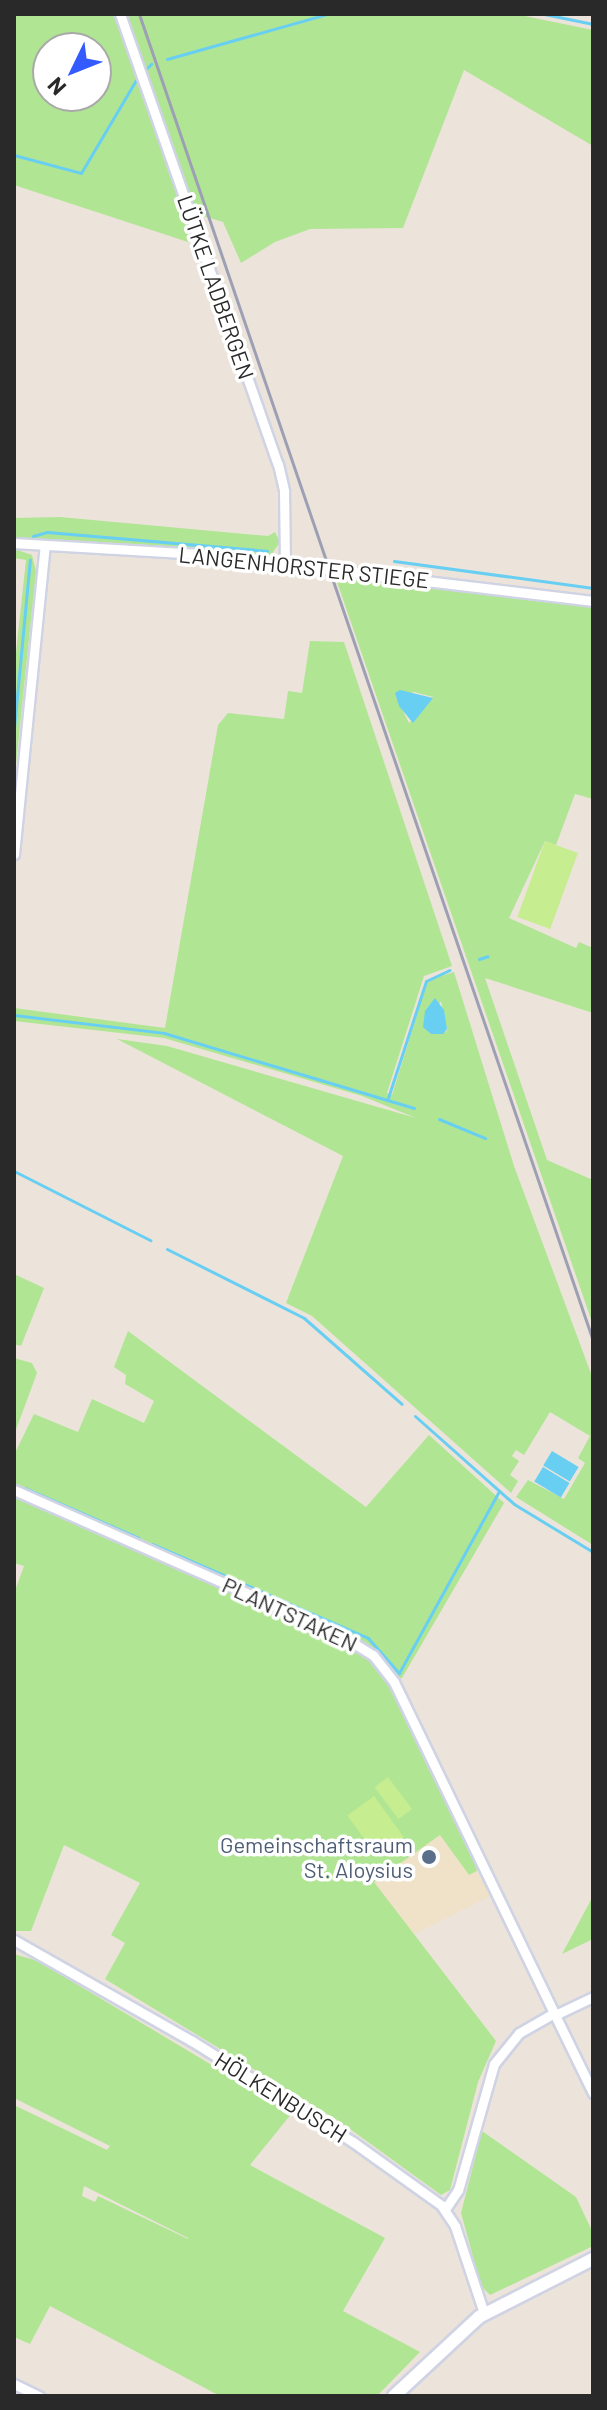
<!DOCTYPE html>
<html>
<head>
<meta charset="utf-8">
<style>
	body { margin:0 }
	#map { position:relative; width:607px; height:2410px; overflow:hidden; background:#ece4da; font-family:Barlow,sans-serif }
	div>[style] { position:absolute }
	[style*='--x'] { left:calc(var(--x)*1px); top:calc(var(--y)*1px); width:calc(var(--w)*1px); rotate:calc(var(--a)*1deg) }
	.education>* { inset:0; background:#efe2c8 }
	.green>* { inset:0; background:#b0e594 }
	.pitch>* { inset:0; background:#c6ed8f; transform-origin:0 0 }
	.water>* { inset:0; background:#68cff3; transform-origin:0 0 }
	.stream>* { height:3px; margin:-1.5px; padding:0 1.5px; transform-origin:1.5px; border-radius:1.5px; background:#68cff3 }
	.roads { filter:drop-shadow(2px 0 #cfd3e3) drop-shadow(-2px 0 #cfd3e3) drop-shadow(0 2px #cfd3e3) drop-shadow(0 -2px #cfd3e3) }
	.street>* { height:9px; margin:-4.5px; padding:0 4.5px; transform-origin:4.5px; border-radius:4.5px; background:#fff }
	.secondary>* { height:12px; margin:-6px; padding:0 6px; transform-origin:6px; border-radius:6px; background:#fff }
	.rail>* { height:3px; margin:-1.5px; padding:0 1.5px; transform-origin:1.5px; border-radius:1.5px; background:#9da0b4 }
	.dots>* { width:22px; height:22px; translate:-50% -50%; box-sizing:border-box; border:4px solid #fff; border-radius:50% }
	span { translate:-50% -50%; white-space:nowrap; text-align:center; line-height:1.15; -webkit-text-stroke:7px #fff; paint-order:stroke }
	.street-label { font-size:22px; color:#292929 }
	.service-label { font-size:22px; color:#4e5e75 }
	.right { translate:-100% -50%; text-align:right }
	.frame { position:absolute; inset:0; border:16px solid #292929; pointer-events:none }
	.north { position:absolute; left:32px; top:32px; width:80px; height:80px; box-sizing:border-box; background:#fff; border:2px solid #a9a9a9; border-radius:50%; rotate:227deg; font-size:22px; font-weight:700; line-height:32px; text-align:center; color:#292929 }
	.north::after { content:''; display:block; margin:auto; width:28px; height:36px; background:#345bff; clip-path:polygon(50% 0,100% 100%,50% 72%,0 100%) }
</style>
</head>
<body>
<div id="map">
	<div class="education">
		<i style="clip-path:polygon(440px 1835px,469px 1875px,477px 1871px,490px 1896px,413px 1935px,373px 1882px)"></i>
	</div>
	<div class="green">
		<i style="clip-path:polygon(evenodd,14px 14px,515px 14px,593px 30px,593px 146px,464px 70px,403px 228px,310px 229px,275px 242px,241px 263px,223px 222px,180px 209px,191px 243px,14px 185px,14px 14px,48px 48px,96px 48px,96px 96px,48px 96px,48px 48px)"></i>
		<i style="clip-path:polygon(60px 517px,268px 536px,275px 532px,280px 542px,269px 558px,14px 538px,14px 518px)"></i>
		<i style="clip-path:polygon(14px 549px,32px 555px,36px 571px,14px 784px,14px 671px,26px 560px,14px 558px)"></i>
		<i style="clip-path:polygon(evenodd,335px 576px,593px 605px,593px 799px,575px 794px,556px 845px,545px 841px,509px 918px,576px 948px,579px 942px,593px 948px,593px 1013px,485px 978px,547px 1160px,593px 1180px,593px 1325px,335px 576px,414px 692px,433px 697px,409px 723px,396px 697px,414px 692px)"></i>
		<i style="clip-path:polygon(evenodd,310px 641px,344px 642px,452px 966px,424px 976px,387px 1093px,392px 1095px,428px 980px,454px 972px,514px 1166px,593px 1379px,593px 1545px,516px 1497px,528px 1480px,564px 1499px,585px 1463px,578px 1458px,590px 1436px,550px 1412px,524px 1455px,516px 1450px,512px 1456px,519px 1461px,510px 1475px,518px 1481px,511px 1493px,312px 1316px,286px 1303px,343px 1156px,117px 1039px,167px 1046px,416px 1118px,362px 1096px,164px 1038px,14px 1021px,14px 1008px,165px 1028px,218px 725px,228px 713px,284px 719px,288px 691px,302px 693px,310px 641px,441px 1001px,447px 1031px,431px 1034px,424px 1027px,441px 1001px)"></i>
		<i style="clip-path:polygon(14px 1274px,44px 1288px,21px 1346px,14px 1344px)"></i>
		<i style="clip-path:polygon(128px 1331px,366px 1507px,429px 1435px,504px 1503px,402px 1678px,395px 1678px,373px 1652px,352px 1637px,14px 1487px,14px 1455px,34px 1414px,78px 1432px,92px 1399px,144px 1423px,154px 1401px,125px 1384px,126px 1375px,114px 1367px)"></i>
		<i style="clip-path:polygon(14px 1358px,32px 1363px,37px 1373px,14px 1435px)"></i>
		<i style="clip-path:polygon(14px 1494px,347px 1642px,375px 1664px,390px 1685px,468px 1841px,477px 1871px,469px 1875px,440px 1835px,374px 1882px,496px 2041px,478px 2082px,450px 2190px,441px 2195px,339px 2121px,105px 1979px,125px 1943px,111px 1935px,140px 1883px,64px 1845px,31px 1931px,14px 1931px,14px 1593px,24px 1566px,14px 1563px)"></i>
		<i style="clip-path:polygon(593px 1896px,593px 1939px,562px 1954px,569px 1941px)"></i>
		<i style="clip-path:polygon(evenodd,14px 1954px,38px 1961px,292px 2113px,250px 2165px,385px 2238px,343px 2311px,420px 2352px,377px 2396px,220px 2396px,50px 2306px,30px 2344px,14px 2337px,14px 2105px,107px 2150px,110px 2146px,14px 2098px,14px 1954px,84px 2186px,188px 2238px,188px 2239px,98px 2196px,95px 2202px,82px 2196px,84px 2186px)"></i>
		<i style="clip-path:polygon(482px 2131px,576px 2197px,593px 2233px,593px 2246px,490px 2295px,481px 2286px,461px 2213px)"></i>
	</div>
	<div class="pitch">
		<i style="left:545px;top:841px;width:35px;height:81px;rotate:20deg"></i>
		<i style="left:388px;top:1777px;width:40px;height:17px;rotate:53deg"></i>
		<i style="left:374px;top:1796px;width:51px;height:33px;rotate:54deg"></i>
	</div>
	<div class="water">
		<i style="clip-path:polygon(400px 690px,433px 698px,413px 723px,399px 706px,395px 693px)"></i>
		<i style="clip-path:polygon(435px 998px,444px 1010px,447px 1029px,443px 1034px,431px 1034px,423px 1027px,425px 1011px)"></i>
		<i style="left:552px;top:1451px;width:31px;height:17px;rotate:31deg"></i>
		<i style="left:543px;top:1467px;width:31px;height:17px;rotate:31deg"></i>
	</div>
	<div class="stream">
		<i style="--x:544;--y:14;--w:50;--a:11.5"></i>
		<i style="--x:167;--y:59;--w:166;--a:-15.7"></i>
		<i style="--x:147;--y:68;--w:6;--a:-45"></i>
		<i style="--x:14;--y:155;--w:69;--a:15"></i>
		<i style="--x:81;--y:173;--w:108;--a:-59.4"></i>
		<i style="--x:33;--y:536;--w:15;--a:-16"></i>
		<i style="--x:47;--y:532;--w:221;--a:4.9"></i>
		<i style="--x:394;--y:561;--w:201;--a:7.7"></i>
		<i style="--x:14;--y:728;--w:169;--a:-84.6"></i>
		<i style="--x:479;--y:959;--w:9;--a:-18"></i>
		<i style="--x:14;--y:1015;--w:151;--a:6.8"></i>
		<i style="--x:164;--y:1033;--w:261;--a:16.7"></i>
		<i style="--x:388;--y:1098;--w:123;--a:-72"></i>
		<i style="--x:426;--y:981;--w:26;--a:-25"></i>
		<i style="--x:439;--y:1119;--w:50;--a:22.4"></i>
		<i style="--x:14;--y:1171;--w:153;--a:26.9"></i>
		<i style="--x:167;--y:1249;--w:153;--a:26.7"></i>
		<i style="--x:304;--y:1318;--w:130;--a:41.3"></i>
		<i style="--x:415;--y:1416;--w:132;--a:41.6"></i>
		<i style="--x:514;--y:1504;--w:92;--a:31.3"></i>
		<i style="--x:25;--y:1488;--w:124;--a:23.7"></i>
		<i style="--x:152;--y:1544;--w:236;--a:23.5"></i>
		<i style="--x:368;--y:1638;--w:47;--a:48.5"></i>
		<i style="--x:399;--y:1673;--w:208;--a:-61.2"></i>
	</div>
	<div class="roads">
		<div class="street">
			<i style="--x:120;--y:14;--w:477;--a:70.7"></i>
			<i style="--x:278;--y:464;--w:28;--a:77"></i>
			<i style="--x:284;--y:491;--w:74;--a:89.2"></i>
			<i style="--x:14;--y:543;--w:186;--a:3.4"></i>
			<i style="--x:200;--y:554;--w:396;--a:6.8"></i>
			<i style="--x:14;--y:854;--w:310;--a:-84.3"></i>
			<i style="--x:14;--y:1490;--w:355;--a:23.9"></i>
			<i style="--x:339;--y:1634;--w:40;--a:32"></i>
			<i style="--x:373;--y:1655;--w:34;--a:52"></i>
			<i style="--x:394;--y:1682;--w:368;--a:64.2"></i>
			<i style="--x:554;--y:2013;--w:40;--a:150.3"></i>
			<i style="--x:519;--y:2033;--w:40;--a:129"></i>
			<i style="--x:494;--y:2064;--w:131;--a:105.9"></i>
			<i style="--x:458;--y:2190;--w:23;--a:124"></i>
			<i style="--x:14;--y:1940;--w:205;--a:29.6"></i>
			<i style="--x:192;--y:2041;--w:190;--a:32.1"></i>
			<i style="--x:353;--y:2142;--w:108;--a:35.6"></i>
			<i style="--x:441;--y:2205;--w:25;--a:56"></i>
			<i style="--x:455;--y:2226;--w:92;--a:71.6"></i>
			<i style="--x:554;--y:2013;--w:89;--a:64"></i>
			<i style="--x:555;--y:2015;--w:42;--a:-25.3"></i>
			<i style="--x:14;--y:2384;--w:28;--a:26"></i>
		</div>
		<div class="secondary">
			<i style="--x:394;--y:2396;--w:116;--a:-42.9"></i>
			<i style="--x:479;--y:2317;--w:128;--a:-27"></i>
		</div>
	</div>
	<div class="rail">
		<i style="--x:139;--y:14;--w:1403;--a:71.11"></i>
	</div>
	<div class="dots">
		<i style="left:429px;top:1857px;background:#5c6f8a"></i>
	</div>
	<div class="street-label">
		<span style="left:216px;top:287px;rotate:71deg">LÜTKE LADBERGEN</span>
		<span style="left:304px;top:567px;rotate:6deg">LANGENHORSTER STIEGE</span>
		<span style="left:290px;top:1614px;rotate:25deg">PLANTSTAKEN</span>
		<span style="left:281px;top:2097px;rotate:32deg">HÖLKENBUSCH</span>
	</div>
	<div class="service-label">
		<span class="right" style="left:413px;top:1857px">Gemeinschaftsraum<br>St. Aloysius</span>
	</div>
	<div class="frame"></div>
	<div class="north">N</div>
</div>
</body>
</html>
